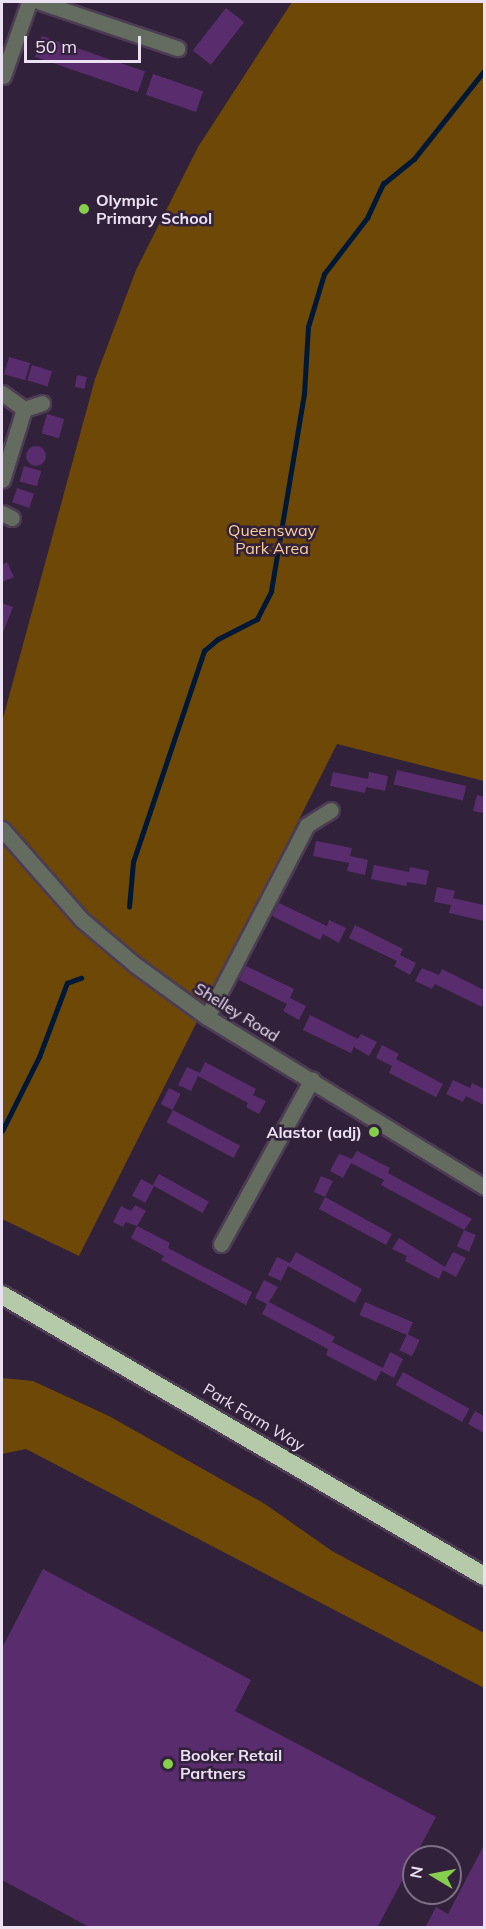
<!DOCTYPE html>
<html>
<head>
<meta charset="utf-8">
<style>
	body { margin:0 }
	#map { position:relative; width:486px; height:1929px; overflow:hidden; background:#32213a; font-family:Mulish,sans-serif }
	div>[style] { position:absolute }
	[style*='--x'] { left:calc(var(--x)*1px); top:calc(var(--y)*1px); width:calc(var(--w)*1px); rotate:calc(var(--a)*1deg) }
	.green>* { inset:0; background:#6d4806 }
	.stream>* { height:4.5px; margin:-2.25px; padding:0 2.25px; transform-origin:2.25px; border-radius:2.25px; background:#001837 }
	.building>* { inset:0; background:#592d6d; transform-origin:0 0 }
	.round { border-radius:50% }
	.roads { filter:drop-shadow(2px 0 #4c3c54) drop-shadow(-2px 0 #4c3c54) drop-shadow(0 2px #4c3c54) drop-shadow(0 -2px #4c3c54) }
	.minor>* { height:15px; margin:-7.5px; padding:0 7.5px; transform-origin:7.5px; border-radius:7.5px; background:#646c5f }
	.highway>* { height:18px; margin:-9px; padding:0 9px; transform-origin:9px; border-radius:9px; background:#b5caa9 }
	.dots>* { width:16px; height:16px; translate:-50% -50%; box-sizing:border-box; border:3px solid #32213a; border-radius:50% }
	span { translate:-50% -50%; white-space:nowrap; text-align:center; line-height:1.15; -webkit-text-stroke:5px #32213a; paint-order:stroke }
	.poi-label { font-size:16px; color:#ece1f2; font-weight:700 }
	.left { translate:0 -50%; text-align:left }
	.right { translate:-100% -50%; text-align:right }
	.park-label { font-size:16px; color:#fad098 }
	.street-label { font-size:16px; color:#ece1f2 }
	.frame { position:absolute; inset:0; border:3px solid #ece1f2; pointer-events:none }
	.north { position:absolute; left:402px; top:1845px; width:60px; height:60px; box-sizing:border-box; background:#32213a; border:2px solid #7c6e84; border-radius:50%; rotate:280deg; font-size:16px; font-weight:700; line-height:24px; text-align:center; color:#ece1f2 }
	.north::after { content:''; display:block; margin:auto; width:21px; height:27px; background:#85cf4c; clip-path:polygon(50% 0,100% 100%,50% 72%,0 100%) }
	.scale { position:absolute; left:24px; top:36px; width:117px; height:27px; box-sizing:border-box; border:3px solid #ece1f2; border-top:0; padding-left:8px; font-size:18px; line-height:21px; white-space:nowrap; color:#ece1f2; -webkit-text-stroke:4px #32213a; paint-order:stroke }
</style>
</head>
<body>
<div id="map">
	<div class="green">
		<i style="clip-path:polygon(292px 2px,484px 2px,484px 781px,337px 744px,79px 1256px,2px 1219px,2px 722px,95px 379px,136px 270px,198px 147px)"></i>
		<i style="clip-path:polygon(2px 1378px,33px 1381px,109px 1416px,265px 1504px,332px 1551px,484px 1633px,484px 1688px,26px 1449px,2px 1454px)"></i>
	</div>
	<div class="stream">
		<i style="--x:129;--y:907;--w:45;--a:-84.9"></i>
		<i style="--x:133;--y:862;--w:223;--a:-71.4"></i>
		<i style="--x:204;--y:651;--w:18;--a:-41"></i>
		<i style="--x:218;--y:639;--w:44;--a:-27.1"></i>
		<i style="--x:257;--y:619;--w:31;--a:-63"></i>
		<i style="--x:271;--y:591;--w:200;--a:-80.5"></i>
		<i style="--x:304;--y:394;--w:67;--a:-86.6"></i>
		<i style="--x:308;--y:327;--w:55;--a:-73.2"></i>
		<i style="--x:324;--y:274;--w:71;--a:-52.5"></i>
		<i style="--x:367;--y:218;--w:38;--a:-65"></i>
		<i style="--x:383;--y:184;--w:40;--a:-39"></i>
		<i style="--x:414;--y:159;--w:112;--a:-51.5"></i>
		<i style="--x:2;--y:1131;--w:83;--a:-63.4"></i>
		<i style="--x:39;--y:1057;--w:79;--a:-69.3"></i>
		<i style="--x:67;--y:983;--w:15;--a:-20"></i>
	</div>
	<div class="building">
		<i style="left:226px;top:8px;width:23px;height:54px;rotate:38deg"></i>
		<i style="left:42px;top:36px;width:109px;height:22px;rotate:19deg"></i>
		<i style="left:153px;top:74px;width:53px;height:22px;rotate:19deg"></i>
		<i style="left:9px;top:357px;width:22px;height:18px;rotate:16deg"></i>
		<i style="left:32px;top:365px;width:21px;height:16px;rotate:17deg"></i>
		<i style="left:77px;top:375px;width:10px;height:12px;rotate:11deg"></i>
		<i style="left:47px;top:414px;width:18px;height:20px;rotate:16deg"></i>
		<i class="round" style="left:26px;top:446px;width:20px;height:20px"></i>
		<i style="left:24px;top:466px;width:18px;height:16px;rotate:16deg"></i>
		<i style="left:17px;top:488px;width:18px;height:15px;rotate:19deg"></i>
		<i style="clip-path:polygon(7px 562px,14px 577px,2px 582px,2px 565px)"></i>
		<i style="clip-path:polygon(2px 603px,13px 607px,2px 635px)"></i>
		<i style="left:397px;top:770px;width:71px;height:15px;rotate:13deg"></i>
		<i style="clip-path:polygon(333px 772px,368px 779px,369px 772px,388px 776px,385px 791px,366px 787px,365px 793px,330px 786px)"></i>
		<i style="clip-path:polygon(477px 795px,484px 797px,484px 813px,473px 811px)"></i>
		<i style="clip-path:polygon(316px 841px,352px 848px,350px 856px,368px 860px,365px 875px,347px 871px,349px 863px,313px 856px)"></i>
		<i style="clip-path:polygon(374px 865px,409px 872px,410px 867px,429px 871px,426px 885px,407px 882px,406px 886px,371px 879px)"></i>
		<i style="clip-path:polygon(437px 887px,455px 891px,453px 898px,484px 905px,484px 921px,449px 913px,451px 905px,434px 902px)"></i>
		<i style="clip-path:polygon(279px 903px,327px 926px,329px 920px,346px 928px,339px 943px,323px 934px,320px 940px,272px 916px)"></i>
		<i style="clip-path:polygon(355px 925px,403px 949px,400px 955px,416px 963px,410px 975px,394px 966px,397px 961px,349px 938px)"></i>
		<i style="clip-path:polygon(246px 966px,294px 989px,290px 998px,306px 1006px,299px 1020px,283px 1011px,287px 1004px,239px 980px)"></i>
		<i style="clip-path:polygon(422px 968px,439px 975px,442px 969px,484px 990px,482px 1007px,435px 984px,432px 989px,415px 981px)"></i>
		<i style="clip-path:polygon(310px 1015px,358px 1039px,361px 1034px,377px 1042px,369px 1056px,354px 1047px,351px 1053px,303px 1030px)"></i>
		<i style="clip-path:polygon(382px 1045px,399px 1054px,396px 1059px,443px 1084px,436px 1097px,389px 1073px,392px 1066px,376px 1058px)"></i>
		<i style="clip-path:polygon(205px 1062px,256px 1089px,253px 1095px,266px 1101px,259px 1114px,246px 1107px,248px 1103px,198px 1076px,191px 1091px,178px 1085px,187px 1067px,200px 1073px)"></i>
		<i style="clip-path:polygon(453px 1080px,470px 1088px,472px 1083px,484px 1089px,484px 1105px,466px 1096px,463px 1102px,446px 1094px)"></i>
		<i style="left:169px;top:1088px;width:13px;height:18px;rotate:27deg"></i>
		<i style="left:173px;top:1110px;width:76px;height:14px;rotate:28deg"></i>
		<i style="clip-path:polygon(357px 1151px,390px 1168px,388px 1173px,472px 1219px,464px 1230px,381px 1185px,384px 1180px,351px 1163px,343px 1178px,330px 1171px,339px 1154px,352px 1159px)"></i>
		<i style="left:159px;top:1174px;width:57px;height:13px;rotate:29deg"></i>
		<i style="clip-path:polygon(321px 1176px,333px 1181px,325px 1197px,392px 1234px,386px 1245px,319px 1209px,325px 1197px,314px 1192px)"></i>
		<i style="left:141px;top:1179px;width:15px;height:19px;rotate:28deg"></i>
		<i style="clip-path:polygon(135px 1205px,146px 1211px,137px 1226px,126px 1222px,123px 1227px,113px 1222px,121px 1206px,131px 1211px)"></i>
		<i style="clip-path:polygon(137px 1226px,170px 1243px,168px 1248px,252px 1292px,246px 1305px,161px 1260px,164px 1256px,131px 1238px)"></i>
		<i style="left:464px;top:1230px;width:13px;height:18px;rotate:23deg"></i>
		<i style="clip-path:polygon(399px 1238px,445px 1267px,453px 1252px,466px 1258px,456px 1277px,443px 1270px,439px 1279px,405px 1261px,407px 1256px,392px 1249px)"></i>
		<i style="clip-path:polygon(296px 1252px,362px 1289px,355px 1303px,288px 1266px,281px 1281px,268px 1275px,277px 1257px,290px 1263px)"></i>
		<i style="clip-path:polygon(264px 1280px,278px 1287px,269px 1302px,335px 1337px,332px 1342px,383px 1368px,390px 1352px,403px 1359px,394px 1378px,381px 1371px,376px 1381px,326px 1355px,328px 1349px,262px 1314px,267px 1304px,255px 1298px)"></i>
		<i style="left:365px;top:1302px;width:52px;height:14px;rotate:23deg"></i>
		<i style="left:407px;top:1334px;width:14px;height:18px;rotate:25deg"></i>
		<i style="left:403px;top:1372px;width:76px;height:15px;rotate:29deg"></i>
		<i style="clip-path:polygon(475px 1411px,484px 1416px,484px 1433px,468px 1424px)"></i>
		<i style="clip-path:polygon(43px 1569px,251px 1680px,235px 1711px,436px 1817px,377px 1928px,91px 1928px,2px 1880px,2px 1648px)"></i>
		<i style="clip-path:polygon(484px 1845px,484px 1928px,425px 1928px,436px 1907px,448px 1914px)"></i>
	</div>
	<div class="roads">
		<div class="minor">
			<i style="--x:40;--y:2;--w:145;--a:18.6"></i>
			<i style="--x:3;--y:76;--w:78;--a:-70.6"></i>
			<i style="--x:2;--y:393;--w:27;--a:36"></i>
			<i style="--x:24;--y:409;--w:74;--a:107.2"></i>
			<i style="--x:24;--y:409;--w:19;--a:-18"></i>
			<i style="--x:2;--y:513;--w:11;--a:27"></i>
			<i style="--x:2;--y:829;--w:121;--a:48.7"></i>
			<i style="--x:82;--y:920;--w:68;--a:40.2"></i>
			<i style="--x:134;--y:964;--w:90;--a:36"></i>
			<i style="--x:207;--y:1017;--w:325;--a:31.5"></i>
			<i style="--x:207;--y:1017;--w:216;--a:-62.5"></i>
			<i style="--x:307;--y:825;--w:28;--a:-32"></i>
			<i style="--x:221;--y:1244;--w:188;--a:-61.1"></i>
		</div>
		<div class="highway">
			<i style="--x:2;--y:1295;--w:558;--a:30.24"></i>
		</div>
	</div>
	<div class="dots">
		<i style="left:84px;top:209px;background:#85cf4c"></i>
		<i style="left:374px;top:1132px;background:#85cf4c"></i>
		<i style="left:168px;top:1764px;background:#85cf4c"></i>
	</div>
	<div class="poi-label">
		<span class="left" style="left:96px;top:209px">Olympic<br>Primary School</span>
		<span class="right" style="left:362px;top:1132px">Alastor (adj)</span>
		<span class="left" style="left:180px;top:1764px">Booker Retail<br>Partners</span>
	</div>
	<div class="park-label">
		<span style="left:272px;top:539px">Queensway<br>Park Area</span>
	</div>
	<div class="street-label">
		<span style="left:237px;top:1012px;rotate:32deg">Shelley Road</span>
		<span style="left:254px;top:1417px;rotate:31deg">Park Farm Way</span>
	</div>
	<div class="frame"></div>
	<div class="north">N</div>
	<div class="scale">50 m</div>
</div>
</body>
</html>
